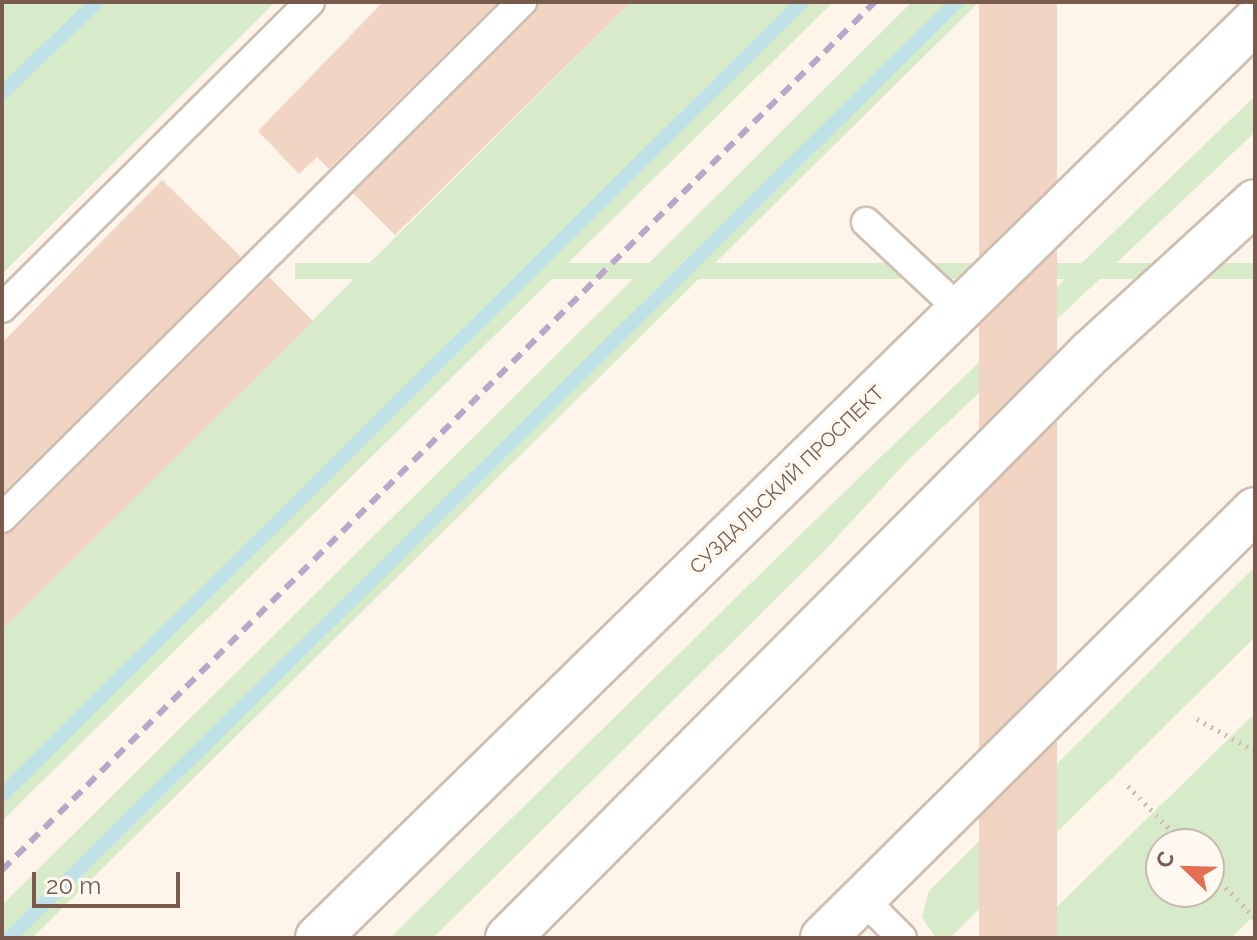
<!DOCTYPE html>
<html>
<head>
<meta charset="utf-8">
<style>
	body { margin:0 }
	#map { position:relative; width:1257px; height:940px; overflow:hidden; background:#fdf5ea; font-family:Raleway,sans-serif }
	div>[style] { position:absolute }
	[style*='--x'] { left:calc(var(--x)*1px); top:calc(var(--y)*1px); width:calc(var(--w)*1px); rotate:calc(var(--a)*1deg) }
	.green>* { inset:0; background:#d7ebc8; transform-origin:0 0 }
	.stream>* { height:14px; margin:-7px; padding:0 7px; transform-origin:7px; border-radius:7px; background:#bee2e7 }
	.building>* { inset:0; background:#f2d4c2; transform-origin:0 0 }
	.path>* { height:5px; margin-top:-2.5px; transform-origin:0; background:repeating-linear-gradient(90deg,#d8b7a4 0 2px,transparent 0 8px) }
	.roads { filter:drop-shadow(2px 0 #cfbdaf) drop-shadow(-2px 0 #cfbdaf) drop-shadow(0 2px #cfbdaf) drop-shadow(0 -2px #cfbdaf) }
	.service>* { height:28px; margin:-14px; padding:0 14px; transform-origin:14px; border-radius:14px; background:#fff }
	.minor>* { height:44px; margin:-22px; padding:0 22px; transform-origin:22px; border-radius:22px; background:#fff }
	.secondary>* { height:44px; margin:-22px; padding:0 22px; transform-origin:22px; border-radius:22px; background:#fff }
	.rail>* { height:6px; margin-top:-3px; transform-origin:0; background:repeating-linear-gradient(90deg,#b8a7c8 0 12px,transparent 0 20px) }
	span { translate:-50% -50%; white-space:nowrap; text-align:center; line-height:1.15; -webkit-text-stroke:8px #fff9f1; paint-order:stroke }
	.street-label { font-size:20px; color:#785b4d }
	.frame { position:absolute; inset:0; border:4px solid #785b4d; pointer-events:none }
	.north { position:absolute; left:1145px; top:828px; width:80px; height:80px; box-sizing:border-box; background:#fff9f1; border:2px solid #c9baaf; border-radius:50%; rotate:293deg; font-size:22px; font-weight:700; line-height:32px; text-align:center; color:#785b4d }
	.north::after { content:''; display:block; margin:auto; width:28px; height:36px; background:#e56d51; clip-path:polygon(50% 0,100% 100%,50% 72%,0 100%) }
	.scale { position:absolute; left:32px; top:872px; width:148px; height:36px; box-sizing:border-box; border:4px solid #785b4d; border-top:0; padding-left:10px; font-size:24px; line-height:28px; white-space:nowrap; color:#785b4d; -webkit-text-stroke:6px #fff9f1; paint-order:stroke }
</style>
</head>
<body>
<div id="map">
	<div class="green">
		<i style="clip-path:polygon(2px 2px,275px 2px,2px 274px)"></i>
		<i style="clip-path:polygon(631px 2px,833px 2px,2px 821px,2px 630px)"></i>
		<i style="clip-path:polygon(912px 2px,979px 2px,32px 938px,2px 938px,2px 905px)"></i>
		<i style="clip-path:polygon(1255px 96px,1255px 132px,908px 460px,825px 550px,433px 938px,390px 938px,802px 533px)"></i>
		<i style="left:1255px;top:263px;width:16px;height:960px;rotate:90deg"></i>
		<i style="clip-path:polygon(1255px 567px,1255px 637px,950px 938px,936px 938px,922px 917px,929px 891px)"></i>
		<i style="clip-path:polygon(evenodd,1255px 713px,1255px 915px,1231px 938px,1025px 938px,1255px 713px,1161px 844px,1209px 844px,1209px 892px,1161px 892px,1161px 844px)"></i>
	</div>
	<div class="stream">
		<i style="--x:2;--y:93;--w:132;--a:-43.8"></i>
		<i style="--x:2;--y:795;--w:1126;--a:-44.75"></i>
		<i style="--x:9;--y:938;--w:1332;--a:-44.64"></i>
	</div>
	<div class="building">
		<i style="clip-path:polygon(383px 2px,498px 2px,329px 169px,317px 157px,299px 174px,258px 131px)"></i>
		<i style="clip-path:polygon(539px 2px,631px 2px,395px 235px,353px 193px,534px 14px)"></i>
		<i style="left:979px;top:2px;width:78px;height:1332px"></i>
		<i style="clip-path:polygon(162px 180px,241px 257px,2px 494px,2px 343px)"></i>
		<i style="clip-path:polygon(269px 277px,313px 321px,2px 630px,2px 535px,14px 530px)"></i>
	</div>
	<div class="path">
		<i style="--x:1197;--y:719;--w:66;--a:28.9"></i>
		<i style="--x:1128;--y:786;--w:81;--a:46"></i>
		<i style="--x:1209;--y:870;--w:66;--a:46.2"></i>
	</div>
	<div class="roads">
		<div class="service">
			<i style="--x:866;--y:222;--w:129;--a:43.1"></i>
			<i style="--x:2;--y:308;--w:434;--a:-44.8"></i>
			<i style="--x:2;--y:518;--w:733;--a:-44.78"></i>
			<i style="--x:863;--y:899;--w:55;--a:45"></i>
		</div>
		<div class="minor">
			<i style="--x:823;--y:938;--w:608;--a:-44.73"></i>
		</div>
		<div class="secondary">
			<i style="--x:318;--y:938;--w:1311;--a:-44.38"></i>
			<i style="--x:508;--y:938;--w:827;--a:-45.15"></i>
			<i style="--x:1091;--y:352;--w:222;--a:-42.4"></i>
		</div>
	</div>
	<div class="rail">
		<i style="--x:2;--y:870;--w:1231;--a:-44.84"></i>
	</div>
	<div class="street-label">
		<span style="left:787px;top:480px;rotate:-44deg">СУЗДАЛЬСКИЙ ПРОСПЕКТ</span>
	</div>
	<div class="frame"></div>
	<div class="north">С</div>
	<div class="scale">20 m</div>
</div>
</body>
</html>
